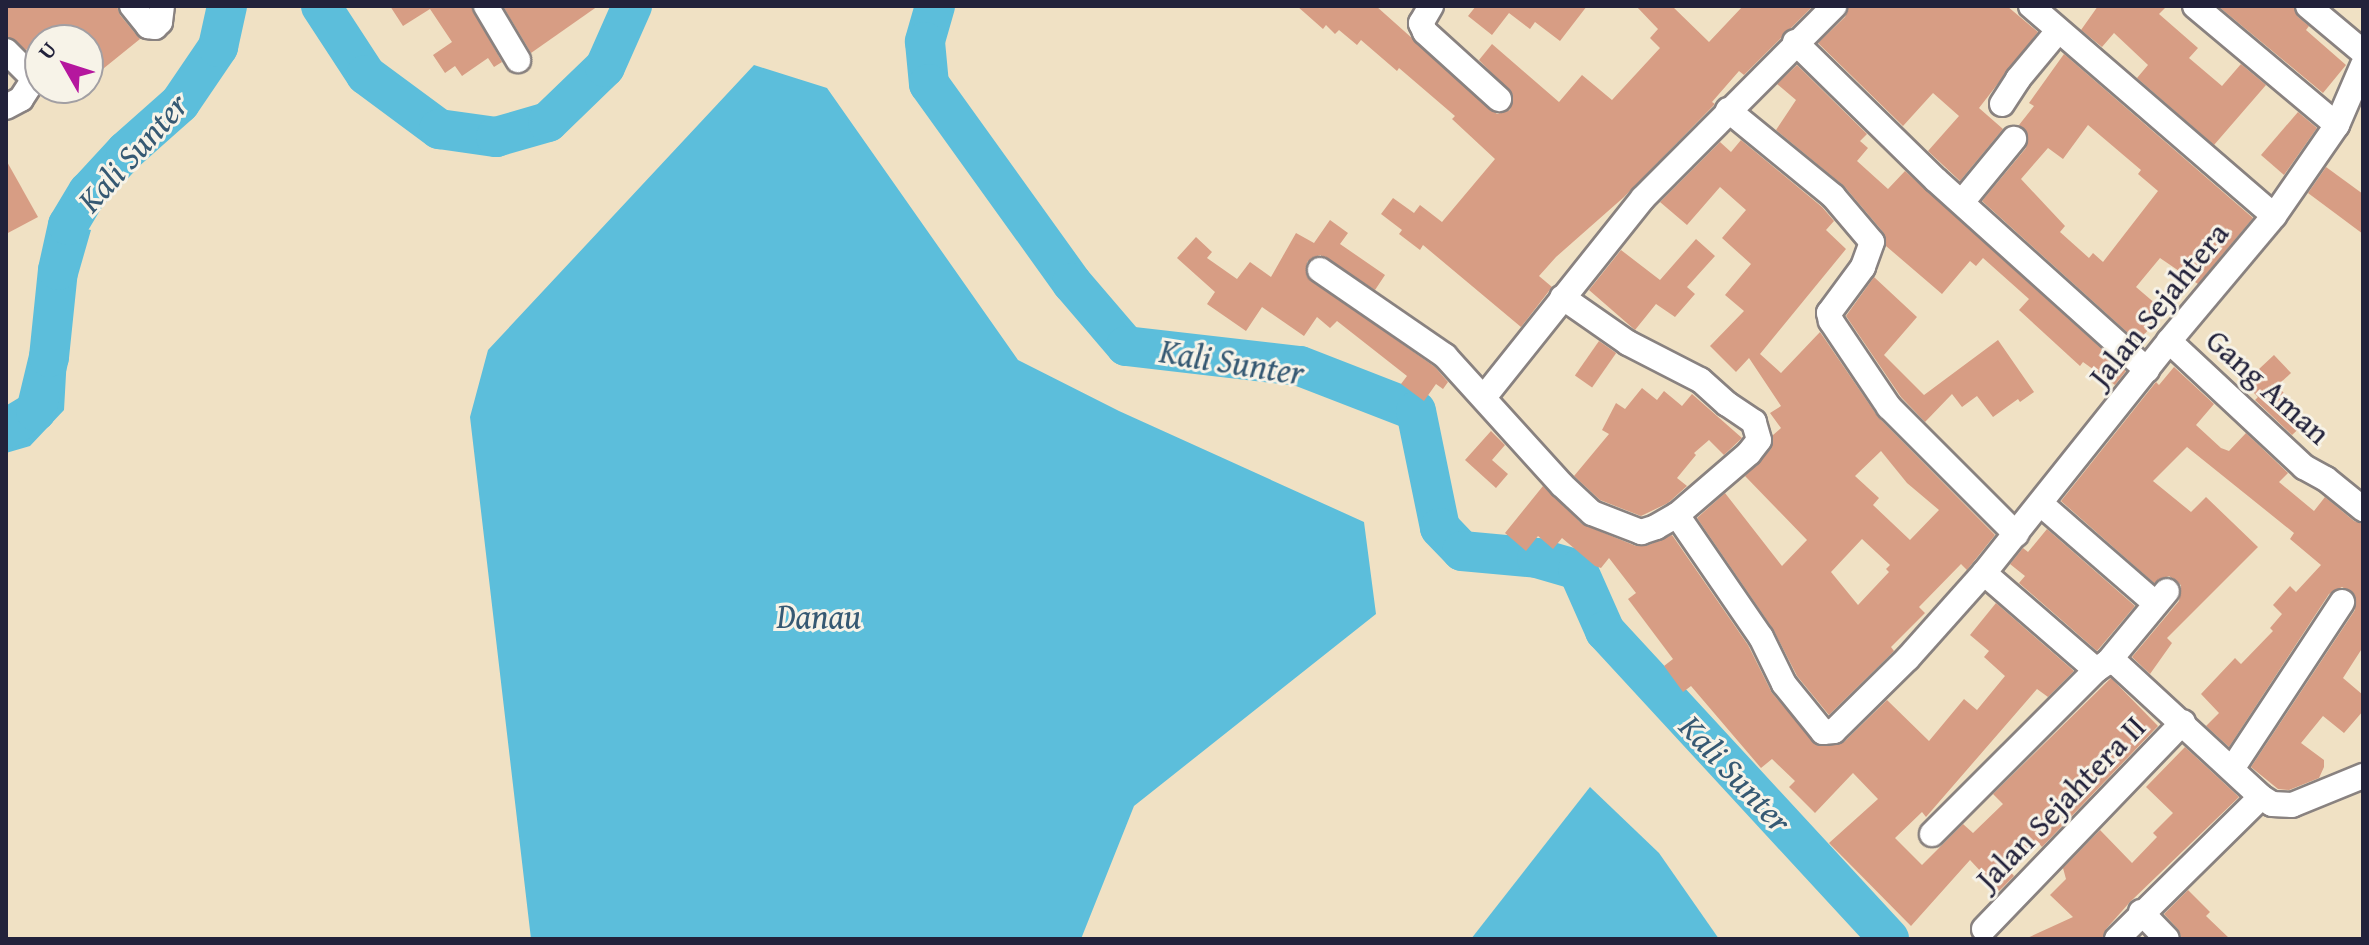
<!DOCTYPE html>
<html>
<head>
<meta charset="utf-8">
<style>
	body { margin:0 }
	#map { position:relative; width:2369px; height:945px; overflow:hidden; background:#f0e1c4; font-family:"Gentium Book Plus",serif }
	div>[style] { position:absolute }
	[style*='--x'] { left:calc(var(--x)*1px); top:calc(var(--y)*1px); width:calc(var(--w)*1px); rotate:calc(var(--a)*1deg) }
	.water>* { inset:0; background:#5cbedb }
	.river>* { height:40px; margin:-20px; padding:0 20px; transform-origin:20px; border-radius:20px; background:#5cbedb }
	.building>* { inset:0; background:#d79d84; transform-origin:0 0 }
	.roads { filter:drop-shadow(2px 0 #898280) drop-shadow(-2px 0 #898280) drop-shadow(0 2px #898280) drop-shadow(0 -2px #898280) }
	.minor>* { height:24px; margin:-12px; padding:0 12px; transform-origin:12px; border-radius:12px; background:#fff }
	span { translate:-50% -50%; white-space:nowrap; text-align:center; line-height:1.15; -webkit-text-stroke:6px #f7f3e8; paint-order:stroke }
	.street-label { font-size:32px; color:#22223b }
	.water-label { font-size:34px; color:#365973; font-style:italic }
	.frame { position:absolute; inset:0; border:8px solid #22223b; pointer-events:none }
	.north { position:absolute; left:24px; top:24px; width:80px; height:80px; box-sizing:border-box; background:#f7f3e8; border:2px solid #a29fa3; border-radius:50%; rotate:309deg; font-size:22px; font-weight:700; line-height:32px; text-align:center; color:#22223b }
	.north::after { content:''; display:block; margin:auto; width:28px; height:36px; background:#b5179e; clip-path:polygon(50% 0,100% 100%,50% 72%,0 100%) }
</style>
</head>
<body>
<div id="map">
	<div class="water">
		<i style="clip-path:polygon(754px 65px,827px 88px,1018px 360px,1119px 411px,1364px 522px,1376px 614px,1134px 806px,1081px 939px,531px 939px,470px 417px,488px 350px)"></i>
		<i style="clip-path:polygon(119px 158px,88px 192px,69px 225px,91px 230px,70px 303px,64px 410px,30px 446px,6px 453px,6px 414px,23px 398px,41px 332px,42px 260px,71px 194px)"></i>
		<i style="clip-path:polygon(1590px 787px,1659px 853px,1719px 939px,1471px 939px)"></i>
	</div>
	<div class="river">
		<i style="--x:321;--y:6;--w:82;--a:56.9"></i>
		<i style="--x:366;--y:75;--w:91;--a:36.5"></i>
		<i style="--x:439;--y:129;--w:58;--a:8"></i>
		<i style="--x:496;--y:137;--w:54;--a:-16.1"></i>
		<i style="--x:548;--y:122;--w:79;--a:-44"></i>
		<i style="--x:605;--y:67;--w:67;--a:-66.1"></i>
		<i style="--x:935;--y:6;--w:37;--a:106"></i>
		<i style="--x:925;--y:42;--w:42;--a:84.6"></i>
		<i style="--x:929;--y:84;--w:245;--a:54.3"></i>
		<i style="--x:1072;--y:283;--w:83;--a:49.4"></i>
		<i style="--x:1126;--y:346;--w:175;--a:6.6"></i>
		<i style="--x:1300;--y:366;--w:124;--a:21.2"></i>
		<i style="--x:1416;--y:411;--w:119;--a:78.4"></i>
		<i style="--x:1440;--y:528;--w:32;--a:46"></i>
		<i style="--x:1462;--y:551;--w:75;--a:5.3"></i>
		<i style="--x:1537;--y:558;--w:43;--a:16.3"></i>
		<i style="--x:1578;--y:570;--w:67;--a:66.1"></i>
		<i style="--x:1605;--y:631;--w:419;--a:47.3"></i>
		<i style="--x:6;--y:429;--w:35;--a:-31"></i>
		<i style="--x:36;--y:411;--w:56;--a:-76.5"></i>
		<i style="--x:49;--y:357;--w:87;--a:-84.1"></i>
		<i style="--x:58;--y:270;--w:46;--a:-77.5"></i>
		<i style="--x:68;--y:225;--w:39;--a:-59"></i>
		<i style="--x:88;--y:192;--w:56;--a:-47.2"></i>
		<i style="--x:126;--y:151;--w:72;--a:-41.6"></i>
		<i style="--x:180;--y:103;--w:68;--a:-55.8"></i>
		<i style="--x:218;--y:47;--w:42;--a:-77.6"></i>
	</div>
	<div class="building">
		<i style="clip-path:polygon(6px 6px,117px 6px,120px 15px,140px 39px,88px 81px,88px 40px,42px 40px,40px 37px,26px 50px,6px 36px)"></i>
		<i style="clip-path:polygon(390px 6px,471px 6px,502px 62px,494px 67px,488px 58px,462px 76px,455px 66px,445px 73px,433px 55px,452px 42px,430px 9px,403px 26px)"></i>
		<i style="clip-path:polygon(503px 6px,598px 6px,531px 53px)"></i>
		<i style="clip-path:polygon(1297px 6px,1376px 6px,1497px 114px,1510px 110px,1513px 95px,1479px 60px,1492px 44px,1559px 102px,1582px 75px,1612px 100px,1660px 48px,1650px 38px,1658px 29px,1636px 6px,1672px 6px,1709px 42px,1743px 6px,1813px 6px,1744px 75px,1739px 71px,1712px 102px,1715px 104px,1624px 197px,1556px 257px,1539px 276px,1552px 287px,1521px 327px,1423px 245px,1420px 250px,1399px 234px,1402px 230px,1381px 214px,1393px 198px,1414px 213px,1420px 205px,1442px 222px,1495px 159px,1452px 119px,1455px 116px,1399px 68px,1397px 71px,1361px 40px,1357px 45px,1339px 30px,1335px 34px,1326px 25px,1323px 29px)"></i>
		<i style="clip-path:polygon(1476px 6px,1587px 6px,1560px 41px,1535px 22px,1530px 29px,1509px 13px,1492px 35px,1468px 16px)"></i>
		<i style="clip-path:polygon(1849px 6px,2007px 6px,2038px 32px,1979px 108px,2003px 129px,1960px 181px,1928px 151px,1959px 116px,1933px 93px,1903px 126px,1818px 43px,1845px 17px)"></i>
		<i style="clip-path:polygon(2098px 6px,2167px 6px,2159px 14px,2198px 48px,2189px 58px,2222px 86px,2241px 64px,2266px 85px,2214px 145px,2137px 78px,2148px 65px,2114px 33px,2102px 47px,2081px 30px)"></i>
		<i style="clip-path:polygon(2218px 6px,2293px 6px,2298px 17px,2309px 26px,2306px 30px,2346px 65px,2323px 93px)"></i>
		<i style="clip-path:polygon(evenodd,2064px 54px,2253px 218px,2198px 284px,2160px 258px,2136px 287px,2164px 311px,2138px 342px,1982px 201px,2026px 148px,2028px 135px,2019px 125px,2034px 106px,2029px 103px,2064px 54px,2088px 125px,2141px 170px,2138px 174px,2158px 191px,2103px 262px,2093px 253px,2089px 258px,2060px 232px,2065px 226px,2021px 179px,2048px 148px,2063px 159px,2088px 125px)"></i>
		<i style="clip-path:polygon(1797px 65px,1867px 134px,1860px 141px,1868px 148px,1857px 161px,1888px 189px,1905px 171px,2126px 371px,2115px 385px,2083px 362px,2080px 366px,2019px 310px,2029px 299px,1983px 258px,1976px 266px,1970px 261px,1942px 294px,1886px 246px,1883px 232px,1844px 186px,1776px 130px,1796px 100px,1777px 84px)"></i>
		<i style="clip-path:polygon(2298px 112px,2317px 128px,2284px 175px,2261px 155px)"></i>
		<i style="clip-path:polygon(evenodd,1741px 140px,1822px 207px,1834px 221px,1826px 230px,1846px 249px,1760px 354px,1781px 373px,1820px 332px,1878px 417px,1995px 535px,1967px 570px,1961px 564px,1919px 607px,1925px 613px,1891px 647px,1894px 651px,1829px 715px,1797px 676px,1773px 629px,1697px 518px,1725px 493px,1782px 566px,1807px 540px,1745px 476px,1771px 449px,1773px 435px,1781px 428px,1770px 413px,1781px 406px,1749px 358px,1736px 372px,1710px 346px,1744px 311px,1725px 295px,1751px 264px,1722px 238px,1746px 210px,1720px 187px,1687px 225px,1660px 202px,1720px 142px,1731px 152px,1741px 140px,1881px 451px,1907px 483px,1939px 510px,1910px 540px,1873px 505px,1879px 498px,1855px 476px,1881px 451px,1741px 140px,1862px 539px,1890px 565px,1886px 569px,1889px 572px,1858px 605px,1831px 572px,1862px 539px)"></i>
		<i style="clip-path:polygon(6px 160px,38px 217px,6px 234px)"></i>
		<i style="clip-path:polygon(2326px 167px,2363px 194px,2363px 234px,2308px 193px)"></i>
		<i style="clip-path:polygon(1330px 220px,1348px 233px,1340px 244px,1385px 275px,1375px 290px,1320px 255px,1307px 262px,1307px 277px,1435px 367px,1448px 382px,1443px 389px,1436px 384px,1424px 401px,1401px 384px,1407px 376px,1337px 321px,1330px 328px,1317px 317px,1304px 336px,1262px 307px,1246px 331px,1207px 304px,1215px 292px,1177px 258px,1196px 237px,1212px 252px,1207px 258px,1237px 279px,1250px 262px,1271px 277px,1296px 233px,1314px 243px)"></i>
		<i style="clip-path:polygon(1696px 239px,1715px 256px,1687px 287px,1695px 294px,1675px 317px,1656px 304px,1635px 330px,1589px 290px,1621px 250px,1660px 280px)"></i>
		<i style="clip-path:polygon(1874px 277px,1917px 317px,1884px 355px,1924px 395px,1998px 340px,2034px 392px,2020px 402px,2018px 399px,1993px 417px,1977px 396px,1962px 407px,1952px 394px,1925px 422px,1901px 397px,1846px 316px)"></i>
		<i style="left:1599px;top:341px;width:21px;height:42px;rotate:35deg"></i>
		<i style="clip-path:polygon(2274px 355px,2291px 373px,2277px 386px,2284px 393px,2281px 396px,2306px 422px,2292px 435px,2255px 400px,2258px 397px,2244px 383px)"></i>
		<i style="clip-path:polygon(2174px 367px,2214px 404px,2196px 425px,2221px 448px,2229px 451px,2246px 433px,2288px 473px,2279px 482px,2314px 511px,2325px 497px,2354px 521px,2363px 524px,2363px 647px,2343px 678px,2363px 695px,2363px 711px,2344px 733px,2323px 716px,2301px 743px,2324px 760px,2324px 767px,2319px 778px,2289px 790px,2278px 789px,2251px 767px,2355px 610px,2355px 595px,2342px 587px,2329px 594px,2229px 747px,2206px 726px,2219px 713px,2201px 694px,2235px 658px,2241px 664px,2273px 631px,2270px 628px,2282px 614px,2273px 605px,2290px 586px,2296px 592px,2321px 565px,2290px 539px,2294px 533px,2187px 447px,2153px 481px,2191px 512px,2206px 497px,2258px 547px,2167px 638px,2172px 643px,2150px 674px,2132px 657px,2179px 601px,2181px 585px,2169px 576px,2154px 583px,2061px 501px,2156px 382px,2159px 385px)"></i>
		<i style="clip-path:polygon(1642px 388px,1657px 400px,1664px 391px,1682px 406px,1692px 394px,1742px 438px,1724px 455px,1709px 440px,1694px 453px,1696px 455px,1677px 478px,1687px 486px,1668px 503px,1641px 516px,1600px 500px,1574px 476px,1609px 434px,1602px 430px,1616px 403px,1625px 409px)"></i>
		<i style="clip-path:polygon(1491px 431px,1505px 445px,1492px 460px,1508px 474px,1496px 488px,1465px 460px)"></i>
		<i style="clip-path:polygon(1543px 486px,1582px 524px,1636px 546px,1646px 546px,1672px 535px,1748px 645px,1772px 693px,1818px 746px,1844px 742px,1887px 700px,1929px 741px,1964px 699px,1977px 710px,2005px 676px,1984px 657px,1989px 651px,1970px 635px,1996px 603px,2074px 671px,2048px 697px,2037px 689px,1926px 817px,1922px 812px,1895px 838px,1922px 865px,1963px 824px,1973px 833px,2003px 804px,1993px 794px,2111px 678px,2158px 726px,2042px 847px,2037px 841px,2008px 869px,2014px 876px,1999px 891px,1970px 860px,1911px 926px,1829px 843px,1878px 799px,1853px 773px,1815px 813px,1789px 787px,1795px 781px,1772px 759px,1761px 768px,1691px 686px,1683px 692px,1664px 666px,1673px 659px,1628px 599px,1636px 593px,1609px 558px,1601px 568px,1595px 566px,1562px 538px,1553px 549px,1538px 536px,1526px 551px,1505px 533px)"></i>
		<i style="clip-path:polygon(2047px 529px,2135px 606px,2097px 651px,2019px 583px,2025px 576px,2010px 564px,2023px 548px,2028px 552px)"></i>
		<i style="clip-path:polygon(2185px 747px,2239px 797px,2130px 902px,2106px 929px,2102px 939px,2025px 939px,2073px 917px,2050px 895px,2066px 879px,2063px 868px,2100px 830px,2132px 863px,2157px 837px,2153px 833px,2173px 813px,2146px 787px)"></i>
		<i style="clip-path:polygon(2188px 890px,2210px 912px,2206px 916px,2230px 939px,2182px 939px,2178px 929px,2164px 914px)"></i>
	</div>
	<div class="roads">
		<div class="minor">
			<i style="--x:132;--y:6;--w:26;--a:51"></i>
			<i style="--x:148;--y:26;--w:7;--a:8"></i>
			<i style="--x:155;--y:27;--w:7;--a:-45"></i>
			<i style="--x:160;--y:22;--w:16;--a:-83"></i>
			<i style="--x:486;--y:6;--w:63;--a:59.3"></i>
			<i style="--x:1431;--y:6;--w:20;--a:120"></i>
			<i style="--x:1421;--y:23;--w:10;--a:66"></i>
			<i style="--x:1425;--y:32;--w:100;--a:42.2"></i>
			<i style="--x:2031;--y:6;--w:321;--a:40.8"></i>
			<i style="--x:2195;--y:6;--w:185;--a:40"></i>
			<i style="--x:2308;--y:6;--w:72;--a:39.9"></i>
			<i style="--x:1795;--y:42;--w:197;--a:44.4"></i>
			<i style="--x:1936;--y:180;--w:284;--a:42"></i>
			<i style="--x:6;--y:51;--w:35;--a:45"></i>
			<i style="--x:31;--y:76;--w:6;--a:81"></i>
			<i style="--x:32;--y:82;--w:20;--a:123"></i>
			<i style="--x:21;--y:99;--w:17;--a:152"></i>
			<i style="--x:2002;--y:104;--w:30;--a:-57"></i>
			<i style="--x:2018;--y:79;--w:62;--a:-50.2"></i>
			<i style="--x:1728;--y:110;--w:136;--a:39.3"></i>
			<i style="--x:1833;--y:196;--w:60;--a:49.7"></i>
			<i style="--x:1872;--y:242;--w:27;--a:110"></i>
			<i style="--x:1863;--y:267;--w:57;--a:126.5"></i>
			<i style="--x:1829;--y:313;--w:8;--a:76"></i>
			<i style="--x:1831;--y:321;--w:104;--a:56"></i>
			<i style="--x:1889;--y:407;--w:180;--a:45"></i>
			<i style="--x:1962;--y:202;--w:82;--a:-50.5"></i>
			<i style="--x:1320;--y:270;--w:152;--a:34.5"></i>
			<i style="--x:1445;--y:356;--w:174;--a:47.8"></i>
			<i style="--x:1562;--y:485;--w:41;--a:43"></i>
			<i style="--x:1592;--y:513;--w:53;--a:21.2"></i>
			<i style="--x:1641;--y:532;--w:16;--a:-18"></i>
			<i style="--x:1656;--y:527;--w:24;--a:-30"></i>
			<i style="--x:1677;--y:515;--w:95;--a:-40.7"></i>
			<i style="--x:1749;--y:453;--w:16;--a:-52"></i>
			<i style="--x:1759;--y:440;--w:19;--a:-106"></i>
			<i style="--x:1754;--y:422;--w:32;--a:-146"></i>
			<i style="--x:1727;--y:404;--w:36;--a:-138"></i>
			<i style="--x:1700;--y:380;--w:81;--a:-152.8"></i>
			<i style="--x:1628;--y:343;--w:80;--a:-145.1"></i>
			<i style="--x:2169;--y:341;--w:185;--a:43"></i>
			<i style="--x:2304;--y:467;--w:25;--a:29"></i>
			<i style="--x:2326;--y:479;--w:48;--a:39"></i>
			<i style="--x:1485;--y:396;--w:253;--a:-51.4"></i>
			<i style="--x:1643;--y:198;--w:271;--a:-45.1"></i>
			<i style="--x:2041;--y:504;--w:142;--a:41"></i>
			<i style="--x:1677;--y:515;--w:148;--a:55.5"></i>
			<i style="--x:1761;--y:637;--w:52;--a:63.9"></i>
			<i style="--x:1784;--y:684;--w:62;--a:50.9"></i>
			<i style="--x:1823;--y:732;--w:11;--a:-5"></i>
			<i style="--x:1834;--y:731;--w:104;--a:-44.6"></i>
			<i style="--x:1908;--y:658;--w:114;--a:-48.2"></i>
			<i style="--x:1984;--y:573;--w:297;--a:-51.4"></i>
			<i style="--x:2169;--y:341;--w:163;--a:-50"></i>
			<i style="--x:2274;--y:216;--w:111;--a:-55.3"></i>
			<i style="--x:2337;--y:125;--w:65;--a:-66.6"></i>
			<i style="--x:1984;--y:573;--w:148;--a:40.9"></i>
			<i style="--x:2096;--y:670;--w:14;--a:-34"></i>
			<i style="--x:2108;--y:662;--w:8;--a:7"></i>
			<i style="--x:2116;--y:663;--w:197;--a:42.7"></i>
			<i style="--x:2261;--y:797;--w:13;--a:32"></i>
			<i style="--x:2272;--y:804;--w:20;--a:3"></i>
			<i style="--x:2292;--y:805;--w:77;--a:-22.2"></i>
			<i style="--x:2108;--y:662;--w:92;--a:-50.3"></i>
			<i style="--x:2232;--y:769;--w:200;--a:-56.6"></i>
			<i style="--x:1932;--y:834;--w:232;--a:-45"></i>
			<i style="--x:2141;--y:912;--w:37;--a:46"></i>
			<i style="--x:1984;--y:929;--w:287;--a:-46.1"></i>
			<i style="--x:2117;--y:939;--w:202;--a:-44.6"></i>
		</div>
	</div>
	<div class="street-label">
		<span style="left:2159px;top:305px;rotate:-51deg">Jalan Sejahtera</span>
		<span style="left:2268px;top:387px;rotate:42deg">Gang Aman</span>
		<span style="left:2061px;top:803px;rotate:-46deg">Jalan Sejahtera II</span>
	</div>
	<div class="water-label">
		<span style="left:132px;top:152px;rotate:-48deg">Kali Sunter</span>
		<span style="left:1232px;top:361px;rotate:9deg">Kali Sunter</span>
		<span style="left:819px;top:616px">Danau</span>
		<span style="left:1736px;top:773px;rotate:47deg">Kali Sunter</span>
	</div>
	<div class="frame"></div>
	<div class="north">U</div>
</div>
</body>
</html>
